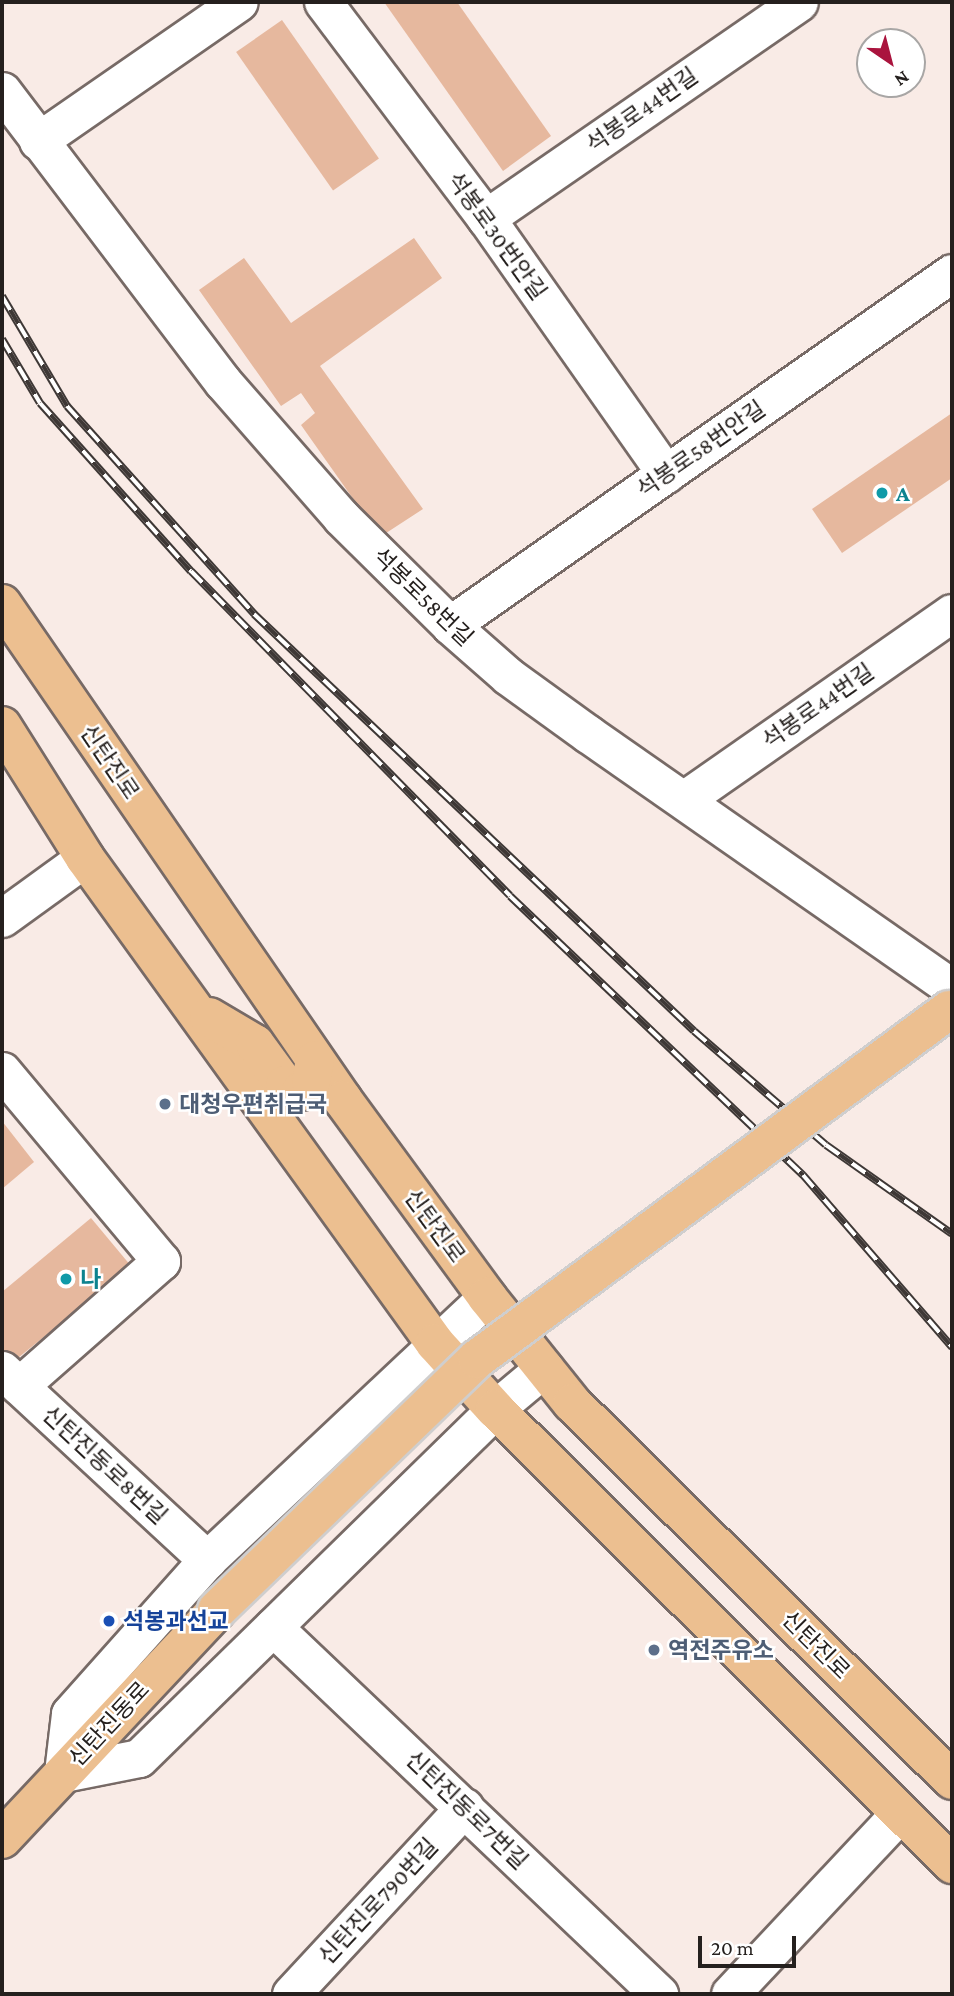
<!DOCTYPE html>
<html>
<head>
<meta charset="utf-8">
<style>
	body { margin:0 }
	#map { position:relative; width:954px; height:1996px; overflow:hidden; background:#f9ebe6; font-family:"Crimson Pro","Noto Sans KR",serif }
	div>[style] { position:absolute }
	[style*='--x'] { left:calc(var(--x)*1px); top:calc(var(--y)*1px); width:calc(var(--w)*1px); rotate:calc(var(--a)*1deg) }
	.building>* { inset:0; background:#e6b89e; transform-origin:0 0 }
	.roads { filter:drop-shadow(2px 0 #776a66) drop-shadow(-2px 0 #776a66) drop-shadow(0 2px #776a66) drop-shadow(0 -2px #776a66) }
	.minor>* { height:37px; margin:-18.5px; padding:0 18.5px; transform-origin:18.5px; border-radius:18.5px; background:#fff }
	.major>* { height:38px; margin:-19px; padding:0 19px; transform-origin:19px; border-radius:19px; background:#ecbf90 }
	.rail>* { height:8px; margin-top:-4px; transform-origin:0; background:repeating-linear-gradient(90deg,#fff 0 16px,#3e3836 0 32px); box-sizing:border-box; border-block:2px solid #3e3836 }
	.bridges { filter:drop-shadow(2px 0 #cfcece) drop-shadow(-2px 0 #cfcece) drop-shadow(0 2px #cfcece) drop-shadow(0 -2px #cfcece) }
	.major-bridge>* { height:38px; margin:-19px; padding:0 19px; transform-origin:19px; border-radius:19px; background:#ecbf90 }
	.dots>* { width:19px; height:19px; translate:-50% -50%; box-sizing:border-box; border:4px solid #fff; border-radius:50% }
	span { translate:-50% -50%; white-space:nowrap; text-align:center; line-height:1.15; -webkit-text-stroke:5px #fff; paint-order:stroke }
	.street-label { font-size:23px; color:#25201e }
	.culture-label { font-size:23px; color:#0d838f; font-weight:700 }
	.left { translate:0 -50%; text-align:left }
	.service-label { font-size:23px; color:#4e5e75; font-weight:700 }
	.transit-label { font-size:23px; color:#164399; font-weight:700 }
	.frame { position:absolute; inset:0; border:4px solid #25201e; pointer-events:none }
	.north { position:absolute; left:856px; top:28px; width:70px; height:70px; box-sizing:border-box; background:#fff; border:2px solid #a8a6a5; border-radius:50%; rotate:145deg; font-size:19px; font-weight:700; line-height:28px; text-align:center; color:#25201e }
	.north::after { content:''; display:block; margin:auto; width:24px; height:32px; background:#aa143e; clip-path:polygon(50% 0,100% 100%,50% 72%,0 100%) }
	.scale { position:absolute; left:698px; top:1936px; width:98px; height:32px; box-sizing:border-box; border:4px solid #25201e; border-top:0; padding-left:9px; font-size:21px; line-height:24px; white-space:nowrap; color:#25201e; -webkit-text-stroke:5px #fff; paint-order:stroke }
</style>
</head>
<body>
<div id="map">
	<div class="building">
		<i style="clip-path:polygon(384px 2px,457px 2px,551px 136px,503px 171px)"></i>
		<i style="left:282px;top:20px;width:169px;height:56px;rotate:55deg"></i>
		<i style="clip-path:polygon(414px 238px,442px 278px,320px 366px,423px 509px,380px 537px,301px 425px,315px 413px,301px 393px,281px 406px,199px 290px,244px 258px,291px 323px)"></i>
		<i style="clip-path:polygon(952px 413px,952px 478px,842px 553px,812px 509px)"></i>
		<i style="clip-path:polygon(2px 1121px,34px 1162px,2px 1189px)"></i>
		<i style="clip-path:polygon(91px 1218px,131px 1266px,13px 1362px,2px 1349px,2px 1292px)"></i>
	</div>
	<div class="roads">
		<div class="minor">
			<i style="--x:323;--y:2;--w:271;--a:53"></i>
			<i style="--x:486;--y:218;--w:313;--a:54.9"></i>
			<i style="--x:2;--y:91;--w:365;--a:52.8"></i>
			<i style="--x:223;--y:382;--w:179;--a:48.8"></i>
			<i style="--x:341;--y:517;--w:153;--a:44.7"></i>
			<i style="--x:450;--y:625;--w:77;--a:41.3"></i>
			<i style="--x:508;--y:676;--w:99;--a:35.9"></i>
			<i style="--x:588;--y:734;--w:444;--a:34.9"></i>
			<i style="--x:38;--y:141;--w:244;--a:-34.7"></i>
			<i style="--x:486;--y:218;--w:380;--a:-34.6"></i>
			<i style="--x:450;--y:625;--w:613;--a:-35.04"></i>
			<i style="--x:685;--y:799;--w:325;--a:-34.9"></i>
			<i style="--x:2;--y:918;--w:102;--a:-35.9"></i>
			<i style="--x:2;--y:1071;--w:248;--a:50.1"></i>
			<i style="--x:161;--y:1261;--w:189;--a:138.6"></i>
			<i style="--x:487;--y:1297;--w:384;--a:136.8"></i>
			<i style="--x:207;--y:1560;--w:206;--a:131.7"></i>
			<i style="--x:70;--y:1714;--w:59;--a:96.8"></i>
			<i style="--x:63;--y:1773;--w:77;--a:-11.2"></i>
			<i style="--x:139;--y:1758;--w:499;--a:-44.4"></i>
			<i style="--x:495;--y:1409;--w:64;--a:-39.9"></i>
			<i style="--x:2;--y:1370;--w:280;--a:42.8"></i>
			<i style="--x:273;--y:1627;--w:533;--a:43.55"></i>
			<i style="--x:291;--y:1994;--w:255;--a:-47.1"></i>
			<i style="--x:730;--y:1994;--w:248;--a:-46.8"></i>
		</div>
		<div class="major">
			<i style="--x:2;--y:604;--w:602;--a:55.49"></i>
			<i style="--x:343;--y:1100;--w:244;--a:53.8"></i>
			<i style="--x:487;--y:1297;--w:136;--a:51.3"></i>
			<i style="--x:572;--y:1403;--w:535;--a:44.77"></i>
			<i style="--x:2;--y:726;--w:156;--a:57.8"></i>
			<i style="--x:85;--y:858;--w:598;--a:54.18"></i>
			<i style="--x:435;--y:1343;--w:89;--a:47.7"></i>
			<i style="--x:495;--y:1409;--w:645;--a:44.87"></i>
			<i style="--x:209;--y:1017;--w:53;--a:30.4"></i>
			<i style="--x:255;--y:1044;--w:51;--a:53.8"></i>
			<i style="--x:285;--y:1085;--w:17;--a:21"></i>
			<i style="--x:301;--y:1091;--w:13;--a:-42"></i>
			<i style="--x:311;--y:1082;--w:22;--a:-80"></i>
			<i style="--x:2;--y:1839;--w:314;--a:-46.8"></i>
		</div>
	</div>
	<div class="rail">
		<i style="--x:2;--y:296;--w:128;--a:59.4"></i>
		<i style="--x:67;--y:406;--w:280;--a:48"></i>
		<i style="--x:254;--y:614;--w:606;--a:43.46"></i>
		<i style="--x:694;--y:1031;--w:174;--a:40.8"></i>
		<i style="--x:826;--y:1145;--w:154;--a:35.2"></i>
		<i style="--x:2;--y:339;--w:74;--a:59.3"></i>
		<i style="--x:40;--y:403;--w:226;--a:48.1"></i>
		<i style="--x:191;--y:571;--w:455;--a:45.5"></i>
		<i style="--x:510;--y:896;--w:405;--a:43.6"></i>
		<i style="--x:803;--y:1175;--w:228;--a:49.1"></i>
	</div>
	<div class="bridges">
		<div class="major-bridge">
			<i style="--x:217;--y:1610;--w:361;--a:-44"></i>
			<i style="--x:477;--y:1359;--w:587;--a:-36.48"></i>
		</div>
	</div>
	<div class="dots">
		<i style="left:882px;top:493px;background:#0f9aa8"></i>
		<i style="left:165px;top:1104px;background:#5c6f8a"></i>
		<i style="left:66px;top:1279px;background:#0f9aa8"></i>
		<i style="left:109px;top:1621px;background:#1a4fb4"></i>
		<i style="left:654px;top:1650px;background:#5c6f8a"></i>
	</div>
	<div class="street-label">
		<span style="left:642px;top:110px;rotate:-35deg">석봉로44번길</span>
		<span style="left:497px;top:236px;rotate:54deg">석봉로30번안길</span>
		<span style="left:701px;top:449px;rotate:-35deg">석봉로58번안길</span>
		<span style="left:423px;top:597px;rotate:44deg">석봉로58번길</span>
		<span style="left:818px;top:706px;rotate:-35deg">석봉로44번길</span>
		<span style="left:110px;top:762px;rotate:56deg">신탄진로</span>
		<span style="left:435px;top:1226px;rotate:54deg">신탄진로</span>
		<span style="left:105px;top:1465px;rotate:43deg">신탄진동로8번길</span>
		<span style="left:816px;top:1645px;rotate:45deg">신탄진로</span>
		<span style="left:109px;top:1724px;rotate:-47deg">신탄진동로</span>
		<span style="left:467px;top:1810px;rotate:44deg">신탄진동로7번길</span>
		<span style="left:378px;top:1901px;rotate:-47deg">신탄진로790번길</span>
	</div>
	<div class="culture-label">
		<span class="left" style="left:896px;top:493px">A</span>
		<span class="left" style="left:80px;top:1279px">나</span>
	</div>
	<div class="service-label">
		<span class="left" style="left:179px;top:1104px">대청우편취급국</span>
		<span class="left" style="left:668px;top:1650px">역전주유소</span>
	</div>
	<div class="transit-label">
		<span class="left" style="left:123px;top:1621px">석봉과선교</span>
	</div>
	<div class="frame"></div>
	<div class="north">N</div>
	<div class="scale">20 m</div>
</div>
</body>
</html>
